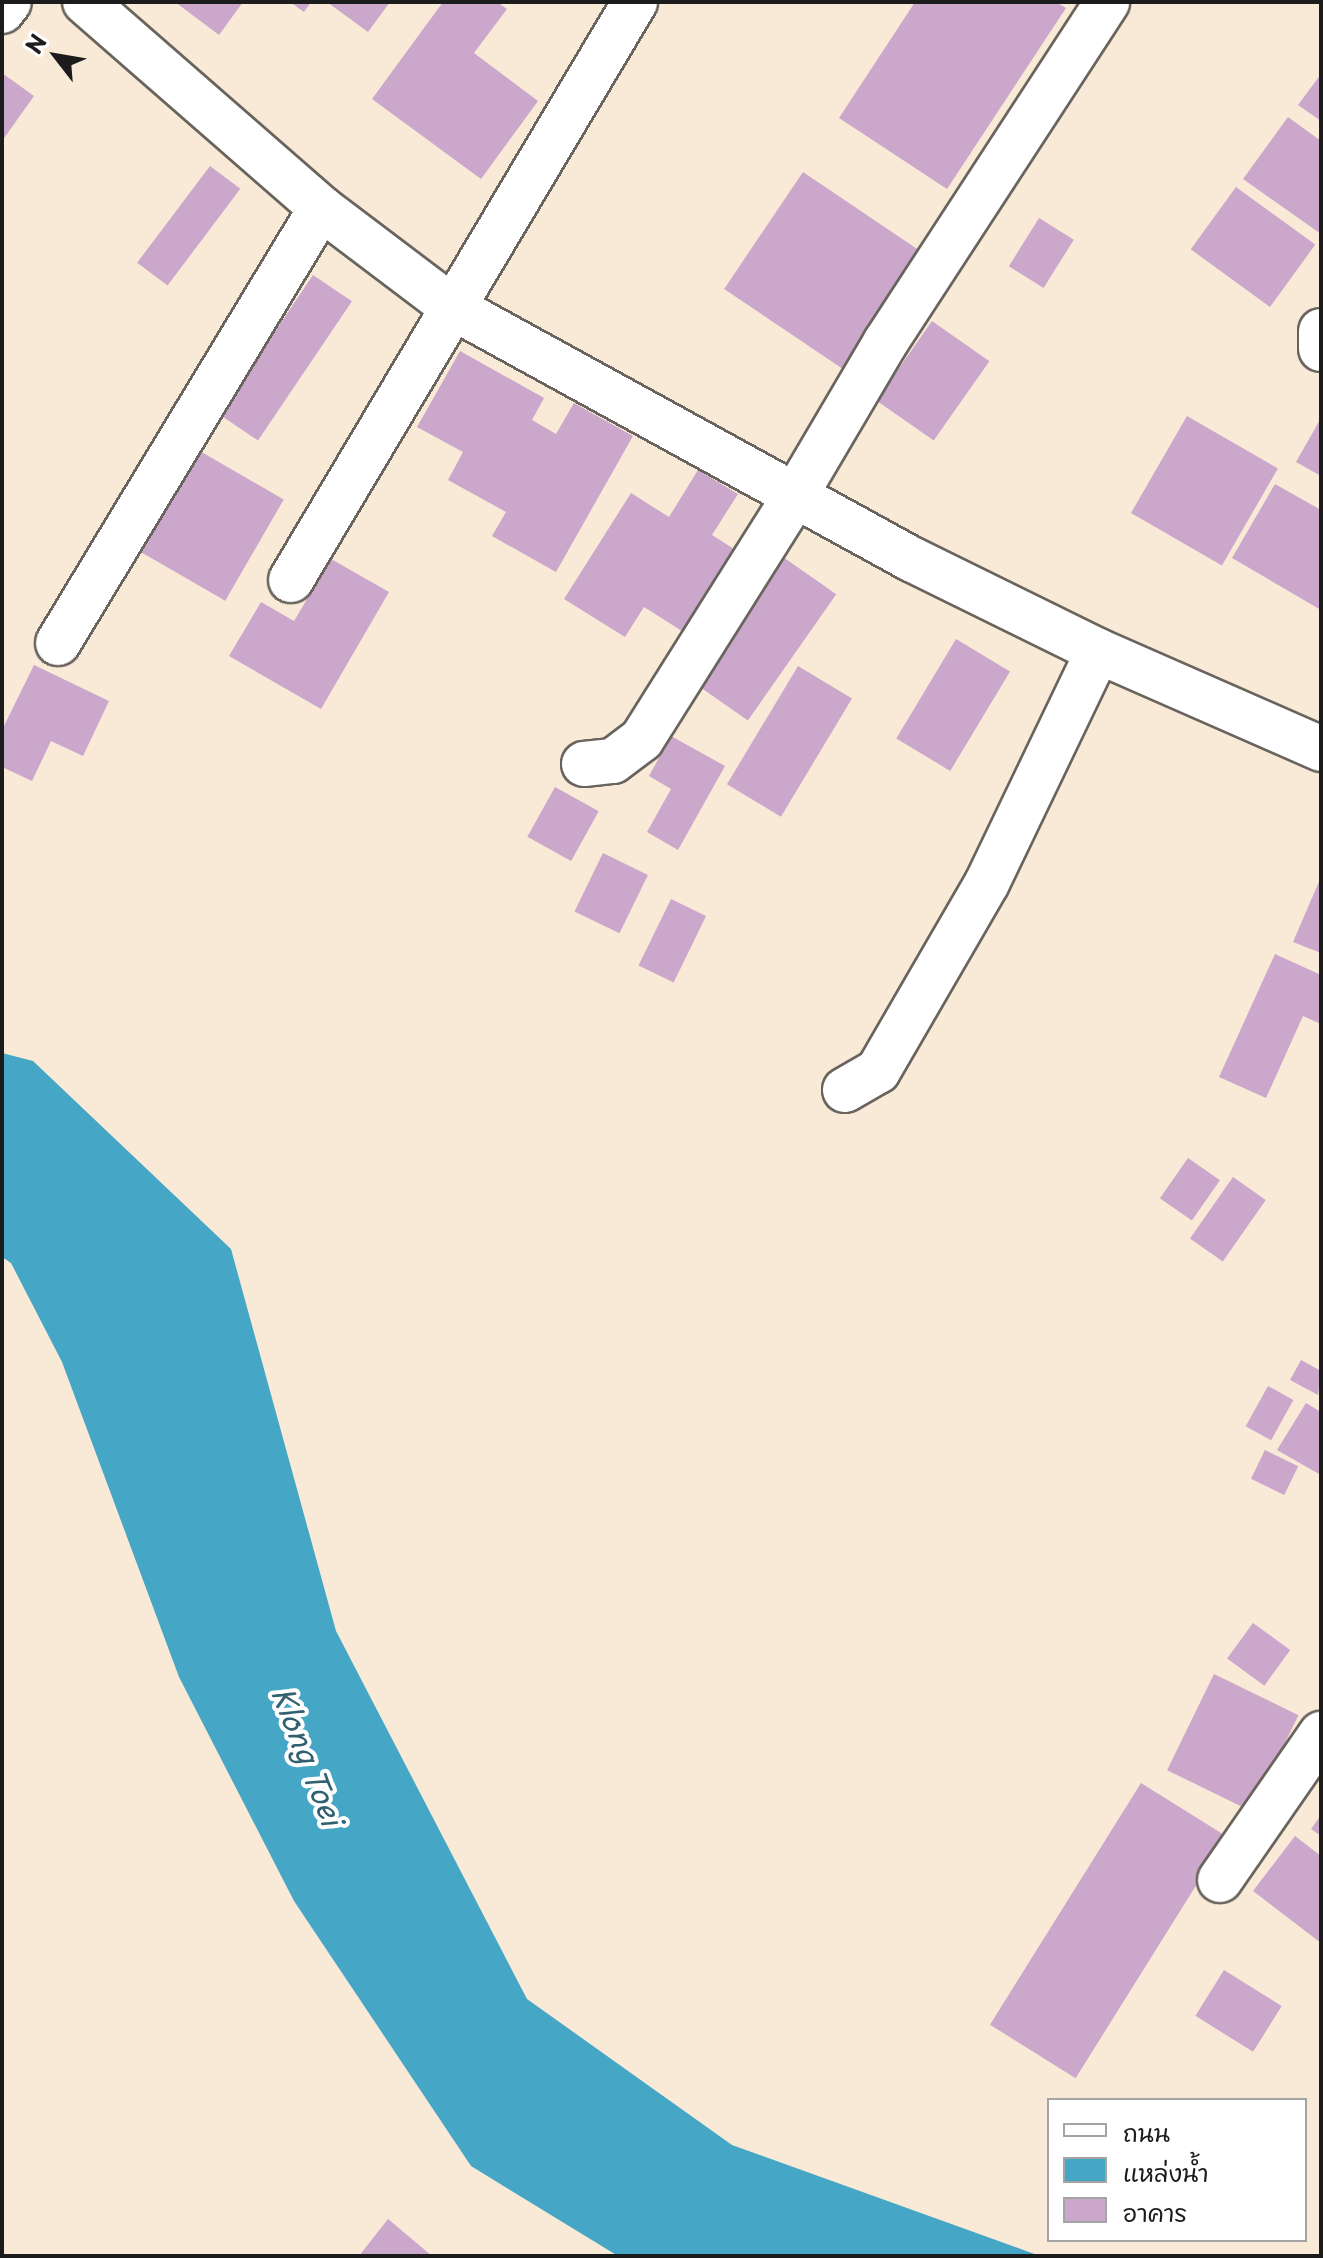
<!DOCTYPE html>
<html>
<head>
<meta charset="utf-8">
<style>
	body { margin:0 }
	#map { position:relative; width:1323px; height:2258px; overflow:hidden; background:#f8ead7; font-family:"Playpen Sans","Playpen Sans Thai",sans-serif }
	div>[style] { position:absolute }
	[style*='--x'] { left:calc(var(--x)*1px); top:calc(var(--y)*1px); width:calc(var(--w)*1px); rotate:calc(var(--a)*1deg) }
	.water>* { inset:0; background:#46a6c5 }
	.building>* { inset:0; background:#cba7cb; transform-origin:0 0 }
	.roads { filter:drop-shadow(2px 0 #69645d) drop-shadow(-2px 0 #69645d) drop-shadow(0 2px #69645d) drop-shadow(0 -2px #69645d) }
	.minor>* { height:44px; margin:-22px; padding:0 22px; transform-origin:22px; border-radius:22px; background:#fff }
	span { translate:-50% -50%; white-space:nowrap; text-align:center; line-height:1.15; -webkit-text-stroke:8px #fff; paint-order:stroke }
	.water-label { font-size:30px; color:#316170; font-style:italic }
	.frame { position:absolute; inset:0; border:4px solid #1c1c1c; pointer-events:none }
	.legend { position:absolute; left:1047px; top:2098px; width:260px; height:144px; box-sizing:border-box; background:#fff; border:2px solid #a4a4a4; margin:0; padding:10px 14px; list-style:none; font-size:24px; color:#1c1c1c }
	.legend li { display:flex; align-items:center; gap:16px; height:40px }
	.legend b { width:40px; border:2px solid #a4a4a4 }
	.north { position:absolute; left:16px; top:16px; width:80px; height:80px; -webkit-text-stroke:6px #fff; paint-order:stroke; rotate:301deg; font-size:22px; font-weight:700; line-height:32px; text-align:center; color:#1c1c1c }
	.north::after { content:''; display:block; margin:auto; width:28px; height:36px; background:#1c1c1c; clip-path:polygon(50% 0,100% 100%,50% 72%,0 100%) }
</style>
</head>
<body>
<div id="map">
	<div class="water">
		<i style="clip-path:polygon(2px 1053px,33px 1061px,231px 1249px,336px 1631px,527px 1999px,732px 2145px,1040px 2256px,618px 2256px,471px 2166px,294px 1901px,179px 1677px,62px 1362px,11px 1263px,2px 1257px)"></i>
	</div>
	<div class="building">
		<i style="clip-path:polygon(175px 2px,243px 2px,219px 35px)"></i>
		<i style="clip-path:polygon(290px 2px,311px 2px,304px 12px)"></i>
		<i style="clip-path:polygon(327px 2px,390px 2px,368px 32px)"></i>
		<i style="clip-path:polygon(443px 2px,497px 2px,507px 9px,474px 53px,538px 101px,481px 179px,372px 99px)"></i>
		<i style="clip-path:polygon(915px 2px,1056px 2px,1066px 8px,947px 189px,839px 118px)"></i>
		<i style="clip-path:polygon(2px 73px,34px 96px,2px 141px)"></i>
		<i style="clip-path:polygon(1321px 74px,1321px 121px,1298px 105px)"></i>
		<i style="clip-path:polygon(1288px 117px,1321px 141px,1321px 234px,1243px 179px)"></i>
		<i style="left:210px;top:166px;width:38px;height:121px;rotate:37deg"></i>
		<i style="left:803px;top:172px;width:154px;height:141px;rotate:34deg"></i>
		<i style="left:1236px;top:187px;width:98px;height:77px;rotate:36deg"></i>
		<i style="left:1039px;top:218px;width:41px;height:57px;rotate:32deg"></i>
		<i style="left:313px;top:275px;width:47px;height:168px;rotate:34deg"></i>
		<i style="left:932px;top:321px;width:70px;height:97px;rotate:35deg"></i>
		<i style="clip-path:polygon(460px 351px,544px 398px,532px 420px,556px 434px,574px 403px,633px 436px,556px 572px,492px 536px,506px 512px,448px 480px,463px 452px,417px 427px)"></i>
		<i style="left:1187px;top:416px;width:105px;height:112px;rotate:30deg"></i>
		<i style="clip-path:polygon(1321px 418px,1321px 476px,1296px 462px)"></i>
		<i style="left:198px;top:450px;width:99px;height:117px;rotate:30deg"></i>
		<i style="clip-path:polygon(698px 470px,738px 494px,712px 535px,737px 551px,685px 633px,644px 607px,625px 637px,564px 599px,631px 493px,669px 517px)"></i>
		<i style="clip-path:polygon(1275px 484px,1321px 510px,1321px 610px,1232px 558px)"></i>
		<i style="left:783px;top:557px;width:65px;height:154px;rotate:35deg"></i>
		<i style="clip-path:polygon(331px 559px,389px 592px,321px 709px,229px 656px,261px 602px,294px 621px)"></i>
		<i style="left:956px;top:639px;width:63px;height:116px;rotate:31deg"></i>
		<i style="clip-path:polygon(34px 665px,109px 701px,83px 756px,51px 741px,32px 781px,2px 767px,2px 730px)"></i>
		<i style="left:798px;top:666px;width:63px;height:138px;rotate:31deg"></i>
		<i style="clip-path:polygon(671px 736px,725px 766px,678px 850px,647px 832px,671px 789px,649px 776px)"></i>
		<i style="left:555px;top:787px;width:50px;height:57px;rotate:29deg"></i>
		<i style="left:603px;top:853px;width:50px;height:65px;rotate:26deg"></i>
		<i style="clip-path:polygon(1321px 877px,1321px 953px,1293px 942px)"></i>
		<i style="left:671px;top:899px;width:39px;height:74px;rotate:26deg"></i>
		<i style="clip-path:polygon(1275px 954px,1321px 975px,1321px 1024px,1303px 1016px,1266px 1098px,1219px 1077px)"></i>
		<i style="left:1188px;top:1158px;width:39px;height:49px;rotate:35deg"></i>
		<i style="left:1233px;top:1177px;width:40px;height:75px;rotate:35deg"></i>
		<i style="clip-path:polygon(1301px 1360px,1321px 1371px,1318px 1395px,1290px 1380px)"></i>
		<i style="left:1268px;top:1386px;width:29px;height:46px;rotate:29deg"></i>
		<i style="clip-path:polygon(1306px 1403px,1321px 1412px,1319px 1474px,1277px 1450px)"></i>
		<i style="left:1265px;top:1450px;width:37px;height:32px;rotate:26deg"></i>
		<i style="left:1253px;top:1623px;width:46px;height:44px;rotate:36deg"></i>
		<i style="left:1214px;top:1674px;width:94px;height:107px;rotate:26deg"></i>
		<i style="left:1141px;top:1783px;width:101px;height:285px;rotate:32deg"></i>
		<i style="clip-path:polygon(1321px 1815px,1321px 1836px,1311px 1829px)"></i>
		<i style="clip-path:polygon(1295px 1836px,1321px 1856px,1321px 1943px,1253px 1891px)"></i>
		<i style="left:1224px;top:1970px;width:68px;height:54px;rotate:32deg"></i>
		<i style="clip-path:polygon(388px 2219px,432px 2256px,359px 2256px)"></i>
	</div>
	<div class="roads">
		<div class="minor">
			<i style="--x:85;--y:2;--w:313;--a:41.1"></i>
			<i style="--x:321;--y:208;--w:164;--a:37.1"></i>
			<i style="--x:452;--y:307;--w:524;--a:28.77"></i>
			<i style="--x:911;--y:559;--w:208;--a:26.2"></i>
			<i style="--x:1098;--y:651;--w:244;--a:23.7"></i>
			<i style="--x:2;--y:11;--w:11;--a:-52"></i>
			<i style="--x:1321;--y:331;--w:18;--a:90"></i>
			<i style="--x:291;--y:580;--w:673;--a:-59.24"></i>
			<i style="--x:58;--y:643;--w:508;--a:-58.84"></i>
			<i style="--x:584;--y:764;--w:29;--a:-6"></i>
			<i style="--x:613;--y:761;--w:36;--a:-37"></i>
			<i style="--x:642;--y:739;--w:287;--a:-57.8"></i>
			<i style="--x:795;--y:496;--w:178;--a:-59.5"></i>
			<i style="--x:885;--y:343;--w:407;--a:-56.9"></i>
			<i style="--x:845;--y:1090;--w:38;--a:-30"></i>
			<i style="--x:878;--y:1071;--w:217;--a:-59.9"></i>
			<i style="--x:987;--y:883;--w:257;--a:-64.4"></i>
			<i style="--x:1220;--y:1880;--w:178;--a:-55.3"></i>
		</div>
	</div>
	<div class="water-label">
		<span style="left:308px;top:1756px;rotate:69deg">Klong Toei</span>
	</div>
	<div class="frame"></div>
	<ul class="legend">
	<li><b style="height:10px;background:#fff"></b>ถนน</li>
	<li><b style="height:22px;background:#46a6c5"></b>แหล่งน้ำ</li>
	<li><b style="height:22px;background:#cba7cb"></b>อาคาร</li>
	</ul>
	<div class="north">N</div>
</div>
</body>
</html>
